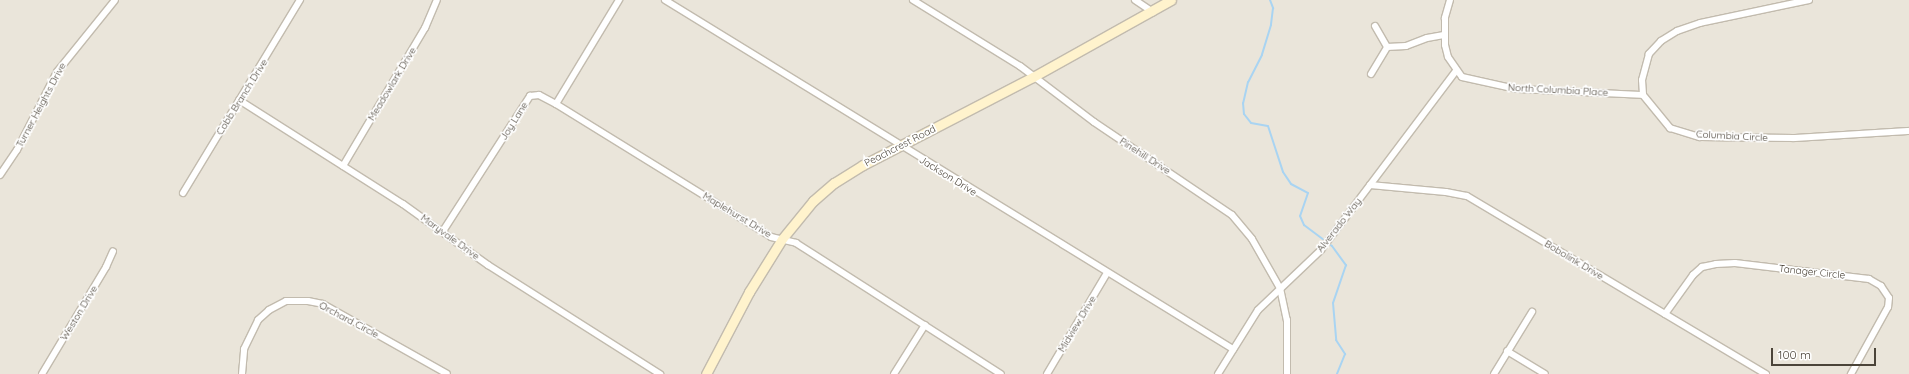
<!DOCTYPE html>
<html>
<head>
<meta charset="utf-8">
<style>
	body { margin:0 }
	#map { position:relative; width:1909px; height:374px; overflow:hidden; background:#f6f3ec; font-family:Quicksand,sans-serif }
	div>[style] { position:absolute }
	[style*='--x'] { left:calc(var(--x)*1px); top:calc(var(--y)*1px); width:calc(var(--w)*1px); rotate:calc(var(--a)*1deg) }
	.residential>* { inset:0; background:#eae5da; transform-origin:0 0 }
	.stream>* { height:2px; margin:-1px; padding:0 1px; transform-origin:1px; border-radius:1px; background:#a9d4f2 }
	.roads { filter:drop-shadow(1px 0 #c2bbae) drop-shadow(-1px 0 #c2bbae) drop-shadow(0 1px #c2bbae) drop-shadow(0 -1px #c2bbae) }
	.street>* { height:6px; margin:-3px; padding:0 3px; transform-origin:3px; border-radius:3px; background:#fff }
	.secondary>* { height:9px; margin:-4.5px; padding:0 4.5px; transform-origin:4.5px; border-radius:4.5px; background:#fff3cd }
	span { translate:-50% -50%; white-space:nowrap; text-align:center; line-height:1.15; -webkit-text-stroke:3.5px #fff; paint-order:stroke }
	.street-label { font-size:10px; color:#4b4439 }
	.scale { position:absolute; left:1771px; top:348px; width:105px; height:18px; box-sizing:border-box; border:2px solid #4b4439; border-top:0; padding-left:5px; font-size:12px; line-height:14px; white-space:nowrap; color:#4b4439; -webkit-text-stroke:3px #fff; paint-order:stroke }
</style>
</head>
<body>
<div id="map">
	<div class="residential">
		<i style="left:0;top:0;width:1909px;height:374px"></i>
	</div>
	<div class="stream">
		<i style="--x:1270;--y:0;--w:9;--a:69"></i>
		<i style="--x:1273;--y:8;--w:17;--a:97"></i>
		<i style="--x:1271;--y:25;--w:31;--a:107"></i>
		<i style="--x:1262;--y:55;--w:30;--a:117"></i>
		<i style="--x:1248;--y:82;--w:22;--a:103"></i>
		<i style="--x:1243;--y:103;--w:11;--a:85"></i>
		<i style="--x:1244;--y:114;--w:11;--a:52"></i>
		<i style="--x:1251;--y:123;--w:17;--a:10"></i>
		<i style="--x:1268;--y:126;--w:48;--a:71.9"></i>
		<i style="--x:1283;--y:172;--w:14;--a:56"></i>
		<i style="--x:1291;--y:184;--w:19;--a:28"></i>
		<i style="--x:1308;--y:193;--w:24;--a:109"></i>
		<i style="--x:1300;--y:216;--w:10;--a:66"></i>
		<i style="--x:1304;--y:225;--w:35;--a:37"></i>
		<i style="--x:1332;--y:246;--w:24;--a:54"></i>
		<i style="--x:1346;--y:265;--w:40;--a:108.9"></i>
		<i style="--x:1333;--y:303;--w:37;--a:85"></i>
		<i style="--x:1336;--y:340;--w:17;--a:57"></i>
		<i style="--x:1345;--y:354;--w:22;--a:112"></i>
	</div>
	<div class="roads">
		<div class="street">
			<i style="--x:665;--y:0;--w:667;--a:31.57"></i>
			<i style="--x:913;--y:0;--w:126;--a:31.7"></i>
			<i style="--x:1020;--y:66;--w:93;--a:37.1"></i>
			<i style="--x:1094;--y:122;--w:166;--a:34"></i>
			<i style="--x:1232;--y:215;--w:31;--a:50"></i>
			<i style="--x:1252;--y:239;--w:56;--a:60.3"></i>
			<i style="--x:1280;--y:288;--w:33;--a:78"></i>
			<i style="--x:1287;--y:320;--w:54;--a:90"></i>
			<i style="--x:1135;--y:0;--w:22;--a:34"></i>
			<i style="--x:1450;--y:0;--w:19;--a:106"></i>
			<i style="--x:1445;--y:18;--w:27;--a:90"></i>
			<i style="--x:1445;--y:45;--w:12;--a:76"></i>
			<i style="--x:1448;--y:57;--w:24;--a:55"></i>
			<i style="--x:1462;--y:77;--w:55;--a:12.5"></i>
			<i style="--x:1516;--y:89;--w:127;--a:2.7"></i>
			<i style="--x:1809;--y:0;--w:111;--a:168.1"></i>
			<i style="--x:1700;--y:23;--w:24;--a:161"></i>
			<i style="--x:1677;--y:31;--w:19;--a:148"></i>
			<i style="--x:1661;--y:41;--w:18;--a:133"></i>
			<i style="--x:1649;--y:54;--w:27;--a:105"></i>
			<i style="--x:1642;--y:80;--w:15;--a:86"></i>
			<i style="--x:1643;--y:95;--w:43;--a:50.7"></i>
			<i style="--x:1670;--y:128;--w:31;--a:17"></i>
			<i style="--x:1700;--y:137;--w:94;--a:0.6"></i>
			<i style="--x:1794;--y:138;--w:115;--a:-3.5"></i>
			<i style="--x:1375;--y:26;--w:24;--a:60"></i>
			<i style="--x:1387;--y:47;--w:19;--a:-3"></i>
			<i style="--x:1406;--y:46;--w:22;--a:-21"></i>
			<i style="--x:1427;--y:38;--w:17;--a:-10"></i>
			<i style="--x:1371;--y:74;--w:31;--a:-59"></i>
			<i style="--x:239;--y:100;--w:194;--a:32.4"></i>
			<i style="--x:403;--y:204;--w:105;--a:35.7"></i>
			<i style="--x:488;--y:265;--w:204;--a:32.4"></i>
			<i style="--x:556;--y:104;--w:253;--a:31.7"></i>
			<i style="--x:771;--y:237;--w:26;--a:13"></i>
			<i style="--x:796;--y:243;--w:243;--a:32.6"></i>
			<i style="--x:343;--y:166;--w:161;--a:-59.3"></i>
			<i style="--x:425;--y:28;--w:30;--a:-67"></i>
			<i style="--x:0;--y:175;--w:30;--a:-56"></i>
			<i style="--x:17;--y:150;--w:88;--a:-62.9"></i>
			<i style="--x:57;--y:72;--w:92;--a:-51.1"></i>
			<i style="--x:1370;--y:185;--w:76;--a:5.3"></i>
			<i style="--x:1446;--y:192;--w:21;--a:11"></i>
			<i style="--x:1467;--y:196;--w:348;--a:30.8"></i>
			<i style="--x:183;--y:193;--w:226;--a:-58.8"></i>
			<i style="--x:443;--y:231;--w:161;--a:-57.2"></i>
			<i style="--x:530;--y:96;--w:9;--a:-6"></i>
			<i style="--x:539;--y:95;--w:19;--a:28"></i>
			<i style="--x:556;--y:104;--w:122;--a:-58.8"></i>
			<i style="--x:1665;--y:314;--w:48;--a:-54.3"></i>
			<i style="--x:1693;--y:275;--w:12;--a:-42"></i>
			<i style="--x:1702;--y:267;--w:14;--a:-12"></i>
			<i style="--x:1716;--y:264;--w:19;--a:-3"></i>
			<i style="--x:1735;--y:263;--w:135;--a:6.8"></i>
			<i style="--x:1869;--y:279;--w:14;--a:30"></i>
			<i style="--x:1881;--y:286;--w:14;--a:56"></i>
			<i style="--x:1889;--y:298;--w:9;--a:96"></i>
			<i style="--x:1888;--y:307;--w:77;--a:118.9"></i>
			<i style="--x:1507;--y:351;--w:44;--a:31.2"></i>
			<i style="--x:42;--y:374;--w:125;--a:-59.1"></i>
			<i style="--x:106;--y:267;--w:17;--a:-66"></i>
			<i style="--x:242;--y:374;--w:25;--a:-85"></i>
			<i style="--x:244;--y:349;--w:32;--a:-64"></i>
			<i style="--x:258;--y:320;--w:15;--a:-42"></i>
			<i style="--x:269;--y:310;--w:19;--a:-28"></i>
			<i style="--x:286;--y:301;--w:22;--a:0"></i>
			<i style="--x:308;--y:301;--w:15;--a:11"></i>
			<i style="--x:323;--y:304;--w:142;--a:29.4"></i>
			<i style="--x:894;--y:374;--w:58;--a:-57.7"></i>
			<i style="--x:1047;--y:374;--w:117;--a:-59.3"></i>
			<i style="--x:1218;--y:374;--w:75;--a:-58"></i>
			<i style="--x:1258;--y:310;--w:87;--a:-43.6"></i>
			<i style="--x:1321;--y:250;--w:224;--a:-53"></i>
			<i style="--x:1494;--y:374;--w:73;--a:-58.5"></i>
		</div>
		<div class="secondary">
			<i style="--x:706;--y:374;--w:93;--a:-62.3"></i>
			<i style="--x:749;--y:292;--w:62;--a:-58.1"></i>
			<i style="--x:782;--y:239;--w:49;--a:-50.8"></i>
			<i style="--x:813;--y:201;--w:28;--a:-41"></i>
			<i style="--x:834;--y:183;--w:34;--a:-32"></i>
			<i style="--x:863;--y:165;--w:191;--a:-27.4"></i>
			<i style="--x:1033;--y:77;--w:158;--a:-29.2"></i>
		</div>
	</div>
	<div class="street-label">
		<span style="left:392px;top:84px;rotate:-59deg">Meadowlark Drive</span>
		<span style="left:1558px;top:90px;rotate:3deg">North Columbia Place</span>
		<span style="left:242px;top:97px;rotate:-58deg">Cobb Branch Drive</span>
		<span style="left:41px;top:105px;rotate:-62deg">Turner Heights Drive</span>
		<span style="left:514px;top:121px;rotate:-58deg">Joy Lane</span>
		<span style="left:1732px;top:136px;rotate:3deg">Columbia Circle</span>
		<span style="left:900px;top:146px;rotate:-27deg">Peachcrest Road</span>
		<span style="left:1145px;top:156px;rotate:33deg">Pinehill Drive</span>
		<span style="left:948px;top:176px;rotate:32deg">Jackson Drive</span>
		<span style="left:737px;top:215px;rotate:31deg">Maplehurst Drive</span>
		<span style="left:1339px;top:225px;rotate:-52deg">Alverado Way</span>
		<span style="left:450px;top:237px;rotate:36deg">Maryvale Drive</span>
		<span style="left:1574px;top:260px;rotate:31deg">Bobolink Drive</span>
		<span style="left:1812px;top:272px;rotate:6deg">Tanager Circle</span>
		<span style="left:79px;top:313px;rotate:-59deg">Weston Drive</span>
		<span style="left:349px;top:320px;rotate:28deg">Orchard Circle</span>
		<span style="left:1077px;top:324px;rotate:-59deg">Midview Drive</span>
	</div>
	<div class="scale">100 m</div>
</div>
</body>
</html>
